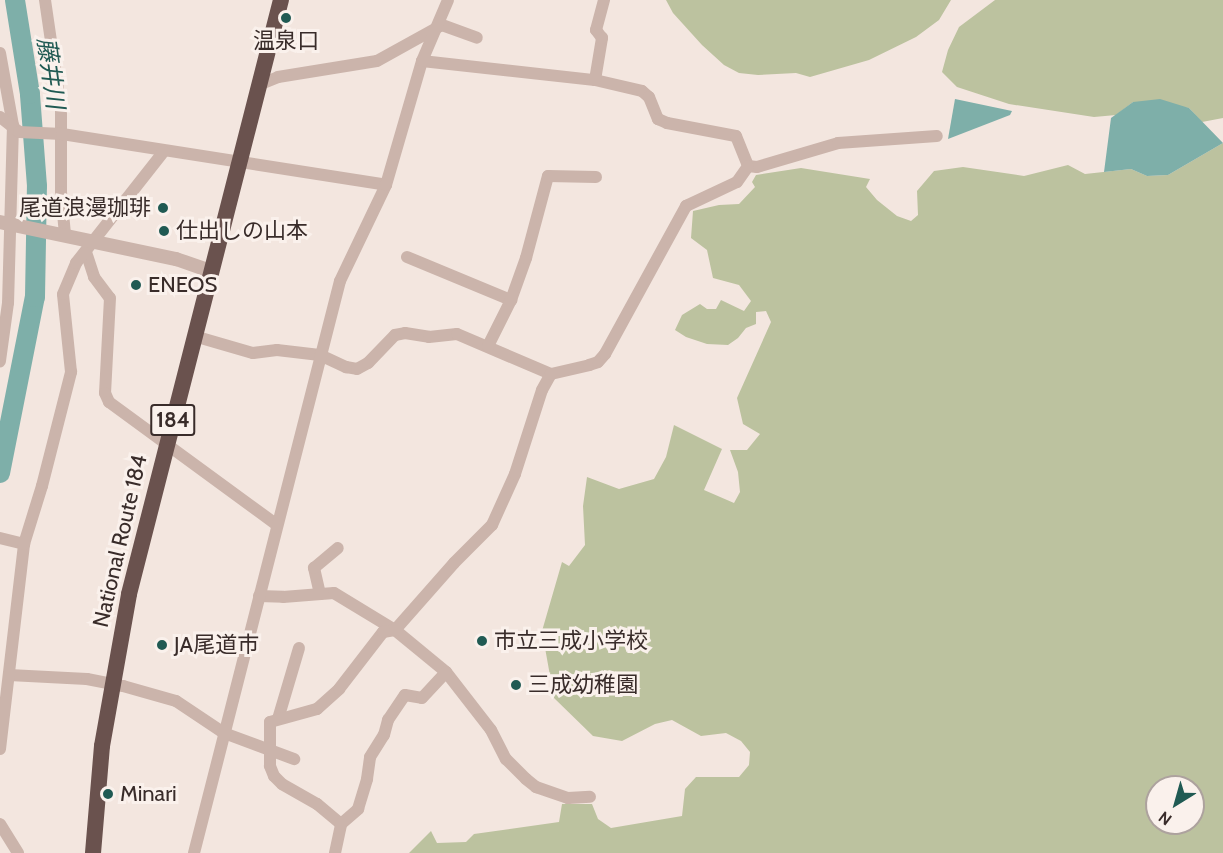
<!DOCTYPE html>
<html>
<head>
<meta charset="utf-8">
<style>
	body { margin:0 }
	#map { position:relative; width:1223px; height:853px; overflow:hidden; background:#f3e6df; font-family:Cabin,"Noto Sans JP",sans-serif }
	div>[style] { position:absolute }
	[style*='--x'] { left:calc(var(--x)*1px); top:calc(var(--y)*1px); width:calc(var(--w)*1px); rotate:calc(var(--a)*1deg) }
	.green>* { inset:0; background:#bcc29f }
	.water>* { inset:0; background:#7eafa9 }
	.river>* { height:20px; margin:-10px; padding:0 10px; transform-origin:10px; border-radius:10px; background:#7eafa9 }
	.minor>* { height:12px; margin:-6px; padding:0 6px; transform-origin:6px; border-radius:6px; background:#cbb4ab }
	.tertiary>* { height:14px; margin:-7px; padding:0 7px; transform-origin:7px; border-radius:7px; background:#cbb4ab }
	.trunk>* { height:16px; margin:-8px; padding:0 8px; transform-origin:8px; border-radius:8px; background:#6a524e }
	.dots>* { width:16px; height:16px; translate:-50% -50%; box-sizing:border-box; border:3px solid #faf1ec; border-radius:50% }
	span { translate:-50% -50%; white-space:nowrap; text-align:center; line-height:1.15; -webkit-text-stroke:6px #faf1ec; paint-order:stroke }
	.shield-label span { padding:2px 4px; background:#faf1ec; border:2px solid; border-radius:4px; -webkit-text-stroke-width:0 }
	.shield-label { font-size:21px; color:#392c2a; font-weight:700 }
	.poi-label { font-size:22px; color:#392c2a }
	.right { translate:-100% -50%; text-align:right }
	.left { translate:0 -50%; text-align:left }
	.street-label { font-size:22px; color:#392c2a }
	.water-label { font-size:24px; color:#205a53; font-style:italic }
	.north { position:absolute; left:1145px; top:775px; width:60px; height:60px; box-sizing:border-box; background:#faf1ec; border:2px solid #ada29e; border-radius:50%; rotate:217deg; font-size:16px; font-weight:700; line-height:24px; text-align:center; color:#392c2a }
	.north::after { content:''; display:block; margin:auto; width:21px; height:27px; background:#205a53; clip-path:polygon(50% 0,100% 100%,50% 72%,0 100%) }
</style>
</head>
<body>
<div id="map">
	<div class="green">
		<i style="clip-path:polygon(666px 0,951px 0,939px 20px,916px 37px,869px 60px,810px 77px,796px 73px,758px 75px,739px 73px,724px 65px,702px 45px,673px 13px)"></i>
		<i style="clip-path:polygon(995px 0,1223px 0,1223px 118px,1202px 122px,1189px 108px,1133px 102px,1116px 115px,1094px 117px,1009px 104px,957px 87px,942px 72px,948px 50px,959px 27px)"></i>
		<i style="clip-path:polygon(evenodd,1223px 143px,1223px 853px,409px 853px,431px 831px,437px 843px,466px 842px,474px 834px,559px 822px,562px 804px,592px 804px,598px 819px,611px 828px,682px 816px,685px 789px,696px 777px,739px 777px,749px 765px,750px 752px,741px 741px,726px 733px,701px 736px,672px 720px,655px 724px,622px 741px,593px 736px,554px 698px,542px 631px,562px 562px,569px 566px,585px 545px,583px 506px,587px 477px,619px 489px,654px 479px,666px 457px,674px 425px,722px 449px,704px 490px,734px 503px,740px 492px,738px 472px,730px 450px,747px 450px,760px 434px,743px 424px,737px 398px,771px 322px,766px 311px,756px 312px,756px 324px,746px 328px,738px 338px,728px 345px,707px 344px,686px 337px,675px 330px,682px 315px,700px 304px,707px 309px,716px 309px,721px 300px,744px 311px,751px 301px,739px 285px,713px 278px,707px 250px,691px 238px,693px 211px,719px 205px,739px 204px,755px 187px,752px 182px,756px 175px,801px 168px,870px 179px,866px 187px,877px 200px,897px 216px,911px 221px,918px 215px,917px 191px,934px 171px,963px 167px,1024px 176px,1068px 165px,1085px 174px,1131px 169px,1147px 176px,1168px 175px,1223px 143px,1157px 787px,1193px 787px,1193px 823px,1157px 823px,1157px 787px)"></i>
	</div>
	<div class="water">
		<i style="clip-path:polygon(955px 99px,1012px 111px,1010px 115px,948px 139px)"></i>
		<i style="clip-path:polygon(1160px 99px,1189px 108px,1223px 143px,1168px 175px,1147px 176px,1131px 169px,1104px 172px,1111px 118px,1133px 102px)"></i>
	</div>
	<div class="river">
		<i style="--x:0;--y:473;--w:179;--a:-78.8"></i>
		<i style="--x:35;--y:297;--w:111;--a:-89"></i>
		<i style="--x:37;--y:186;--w:92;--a:-94.4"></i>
		<i style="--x:30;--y:94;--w:95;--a:-99.1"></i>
	</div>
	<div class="minor">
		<i style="--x:45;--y:0;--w:111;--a:81.7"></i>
		<i style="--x:61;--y:110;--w:82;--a:90"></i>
		<i style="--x:61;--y:192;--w:42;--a:84.6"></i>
		<i style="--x:0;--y:53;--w:73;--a:79.8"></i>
		<i style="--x:13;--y:125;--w:178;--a:91.6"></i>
		<i style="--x:8;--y:303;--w:59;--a:97.9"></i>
		<i style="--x:422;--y:61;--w:174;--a:6.3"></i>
		<i style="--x:595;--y:80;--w:48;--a:13.2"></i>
		<i style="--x:642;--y:91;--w:9;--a:41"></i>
		<i style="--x:649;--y:97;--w:24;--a:68"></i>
		<i style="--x:658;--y:119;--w:10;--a:24"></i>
		<i style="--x:667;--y:123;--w:70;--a:10.7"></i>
		<i style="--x:736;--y:136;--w:32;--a:68"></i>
		<i style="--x:748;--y:166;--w:9;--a:6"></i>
		<i style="--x:757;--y:167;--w:84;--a:-16.5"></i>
		<i style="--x:838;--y:143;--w:99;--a:-4"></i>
		<i style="--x:595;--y:80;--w:43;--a:-80.5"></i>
		<i style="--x:602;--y:38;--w:10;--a:-127"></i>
		<i style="--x:596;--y:30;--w:31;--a:-75"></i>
		<i style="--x:261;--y:84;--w:18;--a:-22"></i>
		<i style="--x:278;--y:77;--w:100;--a:-9.2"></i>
		<i style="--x:377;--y:61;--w:74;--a:-29"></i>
		<i style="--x:442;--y:25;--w:37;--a:20"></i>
		<i style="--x:0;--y:117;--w:24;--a:38"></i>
		<i style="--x:19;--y:132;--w:43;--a:2.7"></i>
		<i style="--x:62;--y:134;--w:328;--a:8.9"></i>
		<i style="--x:86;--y:252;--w:26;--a:72"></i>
		<i style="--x:94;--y:277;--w:26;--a:53"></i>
		<i style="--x:110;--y:298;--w:95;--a:93"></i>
		<i style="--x:105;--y:393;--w:10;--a:66"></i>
		<i style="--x:109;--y:402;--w:208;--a:36.2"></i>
		<i style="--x:407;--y:257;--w:113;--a:22.5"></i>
		<i style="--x:194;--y:336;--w:61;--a:16.1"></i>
		<i style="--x:253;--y:353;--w:24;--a:-7"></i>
		<i style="--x:277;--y:350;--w:43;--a:6.6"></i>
		<i style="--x:320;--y:355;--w:29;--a:25"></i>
		<i style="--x:346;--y:367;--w:11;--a:10"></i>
		<i style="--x:357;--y:369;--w:13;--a:-29"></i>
		<i style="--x:368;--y:363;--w:39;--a:-46"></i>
		<i style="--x:395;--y:335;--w:10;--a:-11"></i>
		<i style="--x:405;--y:333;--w:24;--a:9"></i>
		<i style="--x:429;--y:337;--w:28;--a:-6"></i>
		<i style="--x:457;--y:334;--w:102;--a:23.1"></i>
		<i style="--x:488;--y:346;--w:51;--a:-63.4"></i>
		<i style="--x:511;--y:300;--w:45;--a:-70.3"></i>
		<i style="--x:526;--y:258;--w:85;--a:-75"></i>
		<i style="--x:548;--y:176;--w:48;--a:1.2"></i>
		<i style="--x:0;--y:538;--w:25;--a:14"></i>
		<i style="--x:320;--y:594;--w:27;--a:-103"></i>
		<i style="--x:314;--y:568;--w:31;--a:-40"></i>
		<i style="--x:259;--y:596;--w:24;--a:2"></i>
		<i style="--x:283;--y:597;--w:51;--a:-4.5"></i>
		<i style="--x:334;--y:593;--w:71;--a:31.2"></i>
		<i style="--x:395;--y:630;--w:66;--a:39.5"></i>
		<i style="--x:446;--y:672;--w:73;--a:52.2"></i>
		<i style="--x:491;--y:730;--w:33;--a:63"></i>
		<i style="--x:506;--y:759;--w:28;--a:45"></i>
		<i style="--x:526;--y:779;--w:13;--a:39"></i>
		<i style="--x:536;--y:787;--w:34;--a:19"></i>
		<i style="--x:568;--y:798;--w:22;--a:-3"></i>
		<i style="--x:9;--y:675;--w:78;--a:2.9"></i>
		<i style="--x:87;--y:679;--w:37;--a:11"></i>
		<i style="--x:123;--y:686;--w:55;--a:15.8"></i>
		<i style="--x:176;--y:701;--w:58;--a:33.7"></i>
		<i style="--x:224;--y:733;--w:75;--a:20.4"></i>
		<i style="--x:278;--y:719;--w:74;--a:-73.5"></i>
		<i style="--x:0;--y:749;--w:206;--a:-83.3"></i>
		<i style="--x:24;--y:544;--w:61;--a:-72.8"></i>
		<i style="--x:42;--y:486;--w:118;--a:-75.7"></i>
		<i style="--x:71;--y:372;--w:78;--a:-95.9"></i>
		<i style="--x:63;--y:294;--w:34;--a:-67"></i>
		<i style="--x:76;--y:263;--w:142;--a:-51.8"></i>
		<i style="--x:0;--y:824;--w:34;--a:58"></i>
		<i style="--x:341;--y:824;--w:31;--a:-140"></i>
		<i style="--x:317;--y:804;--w:40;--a:-150.3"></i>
		<i style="--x:282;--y:784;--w:11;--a:-135"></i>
		<i style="--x:274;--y:776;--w:11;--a:-112"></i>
		<i style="--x:270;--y:766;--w:44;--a:-90"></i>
		<i style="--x:270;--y:722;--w:49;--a:-15.5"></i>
		<i style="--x:317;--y:709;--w:30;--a:-42"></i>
		<i style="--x:339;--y:689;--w:72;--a:-52.3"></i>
		<i style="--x:383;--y:632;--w:12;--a:-9"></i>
		<i style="--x:395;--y:630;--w:89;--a:-48.6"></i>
		<i style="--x:454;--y:563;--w:54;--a:-45"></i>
		<i style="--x:492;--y:525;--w:56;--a:-65.7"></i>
		<i style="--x:515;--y:474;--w:88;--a:-72.2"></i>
		<i style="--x:542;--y:390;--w:18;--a:-61"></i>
		<i style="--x:551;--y:374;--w:39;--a:-13"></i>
		<i style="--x:589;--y:365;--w:9;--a:-18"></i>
		<i style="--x:598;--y:362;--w:11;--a:-49"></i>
		<i style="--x:605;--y:354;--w:169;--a:-61.3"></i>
		<i style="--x:686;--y:206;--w:56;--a:-25.2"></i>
		<i style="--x:737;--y:182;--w:19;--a:-55"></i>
		<i style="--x:194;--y:853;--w:590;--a:-75.68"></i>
		<i style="--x:340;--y:281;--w:106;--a:-64.4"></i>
		<i style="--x:386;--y:185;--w:129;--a:-73.8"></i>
		<i style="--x:422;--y:61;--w:66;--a:-66.9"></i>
		<i style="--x:335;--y:853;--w:30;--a:-78"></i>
		<i style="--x:341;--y:824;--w:23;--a:-41"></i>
		<i style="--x:358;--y:809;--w:31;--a:-73"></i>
		<i style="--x:367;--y:779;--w:22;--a:-82"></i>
		<i style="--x:370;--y:757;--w:26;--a:-58"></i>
		<i style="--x:384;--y:735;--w:16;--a:-75"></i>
		<i style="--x:388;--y:720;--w:30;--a:-56"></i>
		<i style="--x:405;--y:695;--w:17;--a:10"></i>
		<i style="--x:422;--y:698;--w:35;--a:-47"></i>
	</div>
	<div class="tertiary">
		<i style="--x:0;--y:222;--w:180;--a:11.9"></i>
		<i style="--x:176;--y:259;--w:37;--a:19"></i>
	</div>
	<div class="trunk">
		<i style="--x:93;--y:853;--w:107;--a:-85.2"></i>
		<i style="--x:102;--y:746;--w:154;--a:-79.9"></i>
		<i style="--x:129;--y:594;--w:613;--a:-75.65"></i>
	</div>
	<div class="dots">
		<i style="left:286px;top:18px;background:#205a53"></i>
		<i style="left:163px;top:208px;background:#205a53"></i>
		<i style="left:164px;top:231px;background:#205a53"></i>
		<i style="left:136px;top:285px;background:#205a53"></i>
		<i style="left:482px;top:641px;background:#205a53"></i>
		<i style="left:162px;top:645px;background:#205a53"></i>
		<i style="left:516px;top:685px;background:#205a53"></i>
		<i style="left:108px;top:794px;background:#205a53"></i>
	</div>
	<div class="shield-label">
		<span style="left:173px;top:420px">184</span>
	</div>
	<div class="poi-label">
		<span style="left:286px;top:41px">温泉口</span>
		<span class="right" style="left:151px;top:208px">尾道浪漫珈琲</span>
		<span class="left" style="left:176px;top:231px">仕出しの山本</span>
		<span class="left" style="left:148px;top:285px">ENEOS</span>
		<span class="left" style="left:494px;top:641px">市立三成小学校</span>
		<span class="left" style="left:174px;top:645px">JA尾道市</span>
		<span class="left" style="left:528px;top:685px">三成幼稚園</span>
		<span class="left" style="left:120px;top:794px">Minari</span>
	</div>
	<div class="street-label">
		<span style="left:120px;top:541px;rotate:-77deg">National Route 184</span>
	</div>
	<div class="water-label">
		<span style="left:51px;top:73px;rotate:82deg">藤井川</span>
	</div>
	<div class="north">N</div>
</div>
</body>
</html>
